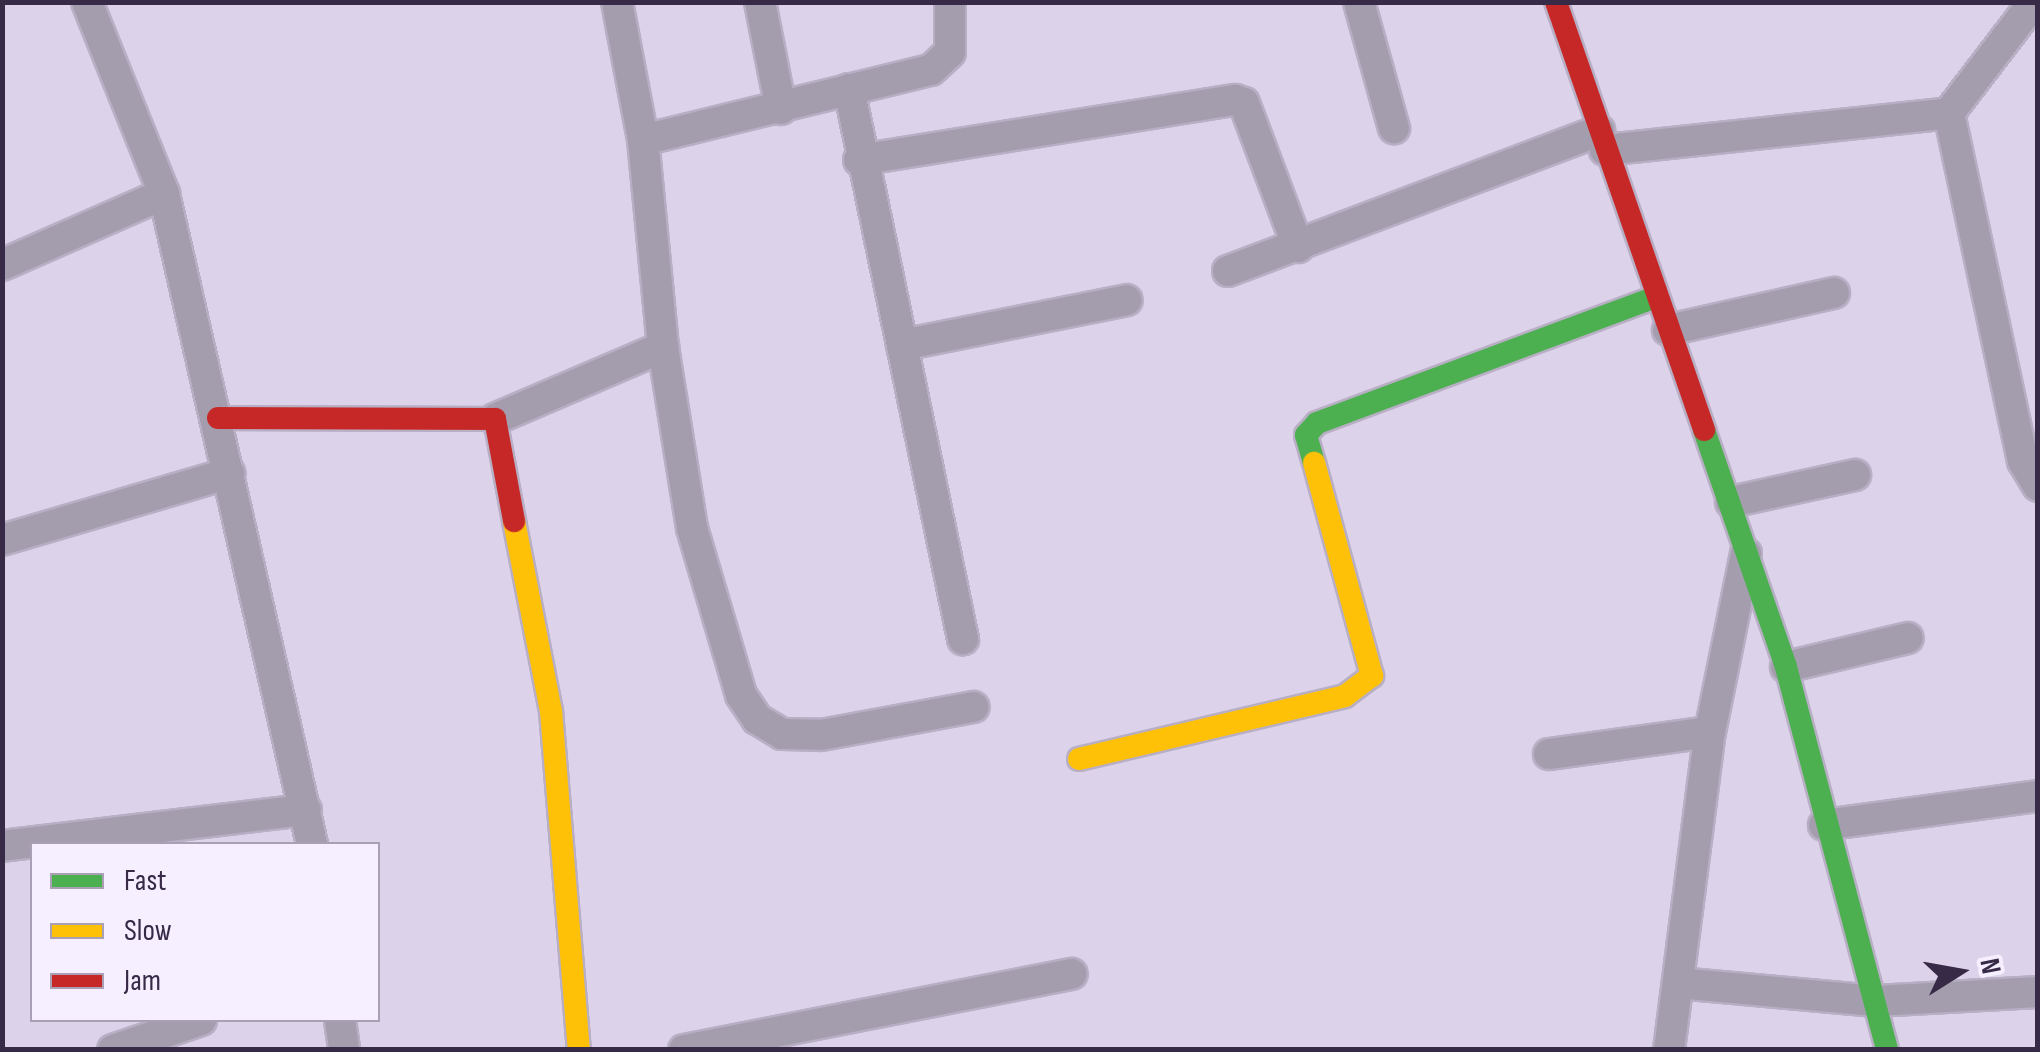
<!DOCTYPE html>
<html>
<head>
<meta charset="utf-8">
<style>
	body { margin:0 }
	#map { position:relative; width:2040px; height:1052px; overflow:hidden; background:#dcd2ea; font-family:"Sofia Sans Condensed",sans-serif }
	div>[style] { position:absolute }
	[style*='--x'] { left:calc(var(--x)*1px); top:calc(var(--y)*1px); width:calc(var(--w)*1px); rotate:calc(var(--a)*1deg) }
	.roads { filter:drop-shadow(2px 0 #b8afc5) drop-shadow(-2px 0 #b8afc5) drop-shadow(0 2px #b8afc5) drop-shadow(0 -2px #b8afc5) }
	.street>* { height:30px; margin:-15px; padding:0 15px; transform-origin:15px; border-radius:15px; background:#a49dae }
	.fast>* { height:22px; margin:-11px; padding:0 11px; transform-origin:11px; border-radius:11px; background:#4caf50 }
	.slow>* { height:22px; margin:-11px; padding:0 11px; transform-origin:11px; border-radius:11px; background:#ffc107 }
	.jam>* { height:22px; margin:-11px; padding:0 11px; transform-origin:11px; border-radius:11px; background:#c62828 }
	span { translate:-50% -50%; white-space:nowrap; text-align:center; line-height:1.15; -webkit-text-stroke:9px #f5efff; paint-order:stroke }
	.frame { position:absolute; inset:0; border:5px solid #362a47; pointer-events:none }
	.legend { position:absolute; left:30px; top:842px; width:350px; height:180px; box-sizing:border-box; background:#f5efff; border:2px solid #a9a0b5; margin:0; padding:12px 18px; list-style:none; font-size:30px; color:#362a47 }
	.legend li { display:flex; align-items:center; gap:20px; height:50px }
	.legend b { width:50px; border:2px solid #a9a0b5 }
	.north { position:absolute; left:1910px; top:922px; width:100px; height:100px; -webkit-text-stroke:8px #f5efff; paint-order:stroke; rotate:79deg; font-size:28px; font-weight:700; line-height:40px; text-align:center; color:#362a47 }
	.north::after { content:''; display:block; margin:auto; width:35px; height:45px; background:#362a47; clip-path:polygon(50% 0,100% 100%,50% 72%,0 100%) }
</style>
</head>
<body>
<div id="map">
	<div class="roads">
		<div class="street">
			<i style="--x:87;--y:2;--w:207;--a:68.1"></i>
			<i style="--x:164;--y:194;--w:667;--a:77.17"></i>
			<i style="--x:617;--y:2;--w:140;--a:79.3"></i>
			<i style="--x:760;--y:2;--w:109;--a:78.9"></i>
			<i style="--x:1359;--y:2;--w:131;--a:74.5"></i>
			<i style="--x:849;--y:89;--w:562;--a:78.29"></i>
			<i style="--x:1949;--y:113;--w:140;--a:-52.6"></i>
			<i style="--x:1605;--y:150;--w:346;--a:-6.1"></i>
			<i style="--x:1949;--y:113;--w:356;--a:78"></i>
			<i style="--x:2023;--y:461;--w:29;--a:59"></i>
			<i style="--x:859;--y:160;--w:381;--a:-9.1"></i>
			<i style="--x:1235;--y:100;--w:9;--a:18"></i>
			<i style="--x:1244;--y:103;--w:154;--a:69.4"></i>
			<i style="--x:2;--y:265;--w:177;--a:-23.7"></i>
			<i style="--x:1228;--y:271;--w:397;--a:-20.7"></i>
			<i style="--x:1668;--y:330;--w:170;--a:-12.6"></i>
			<i style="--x:902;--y:345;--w:229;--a:-11.3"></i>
			<i style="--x:663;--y:347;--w:183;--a:80.9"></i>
			<i style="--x:692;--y:528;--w:174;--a:73.6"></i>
			<i style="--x:741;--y:695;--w:29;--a:56"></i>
			<i style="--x:757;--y:719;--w:29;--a:31"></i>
			<i style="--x:782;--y:734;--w:39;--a:1"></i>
			<i style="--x:821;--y:735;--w:155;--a:-10.4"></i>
			<i style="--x:495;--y:419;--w:183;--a:-23.2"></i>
			<i style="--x:663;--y:347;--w:208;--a:-95.5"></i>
			<i style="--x:643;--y:140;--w:296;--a:-13.7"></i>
			<i style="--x:931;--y:70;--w:26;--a:-43"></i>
			<i style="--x:950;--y:52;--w:50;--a:-90"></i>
			<i style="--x:1731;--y:502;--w:127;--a:-12.3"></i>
			<i style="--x:2;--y:540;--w:237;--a:-16.4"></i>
			<i style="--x:1786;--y:667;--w:125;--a:-13.4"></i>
			<i style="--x:1549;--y:754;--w:162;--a:-7.8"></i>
			<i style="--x:1824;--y:825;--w:216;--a:-7.7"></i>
			<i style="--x:2;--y:846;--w:306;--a:-6.8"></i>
			<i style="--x:1678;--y:983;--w:198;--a:5.2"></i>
			<i style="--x:1875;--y:1001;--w:163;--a:-3.2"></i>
			<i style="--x:340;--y:1020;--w:30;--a:82"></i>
			<i style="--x:113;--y:1050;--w:93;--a:-18.8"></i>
			<i style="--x:684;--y:1050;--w:395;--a:-11.1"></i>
			<i style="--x:1669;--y:1050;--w:321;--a:-82.7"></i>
			<i style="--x:1710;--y:732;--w:182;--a:-78.6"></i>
		</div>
		<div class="fast">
			<i style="--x:1704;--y:430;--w:251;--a:70.9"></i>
			<i style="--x:1786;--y:667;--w:396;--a:75.2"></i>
			<i style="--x:1314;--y:463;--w:29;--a:-106"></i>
			<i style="--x:1306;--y:435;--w:16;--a:-47"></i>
			<i style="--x:1317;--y:423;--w:362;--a:-20.4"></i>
		</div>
		<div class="slow">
			<i style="--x:514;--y:521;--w:194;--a:79"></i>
			<i style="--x:551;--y:711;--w:340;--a:85.3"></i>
			<i style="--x:1079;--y:759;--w:273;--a:-13.3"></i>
			<i style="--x:1345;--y:696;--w:34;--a:-37"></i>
			<i style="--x:1372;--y:676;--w:221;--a:-105.2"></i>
		</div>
		<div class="jam">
			<i style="--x:1556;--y:2;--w:453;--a:70.9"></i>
			<i style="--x:218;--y:418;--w:277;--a:0.2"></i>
			<i style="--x:495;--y:419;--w:104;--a:79.4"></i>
		</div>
	</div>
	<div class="frame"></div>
	<ul class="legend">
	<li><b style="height:12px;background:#4caf50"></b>Fast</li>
	<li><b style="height:12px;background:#ffc107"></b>Slow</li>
	<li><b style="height:12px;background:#c62828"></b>Jam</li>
	</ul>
	<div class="north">N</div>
</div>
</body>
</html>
